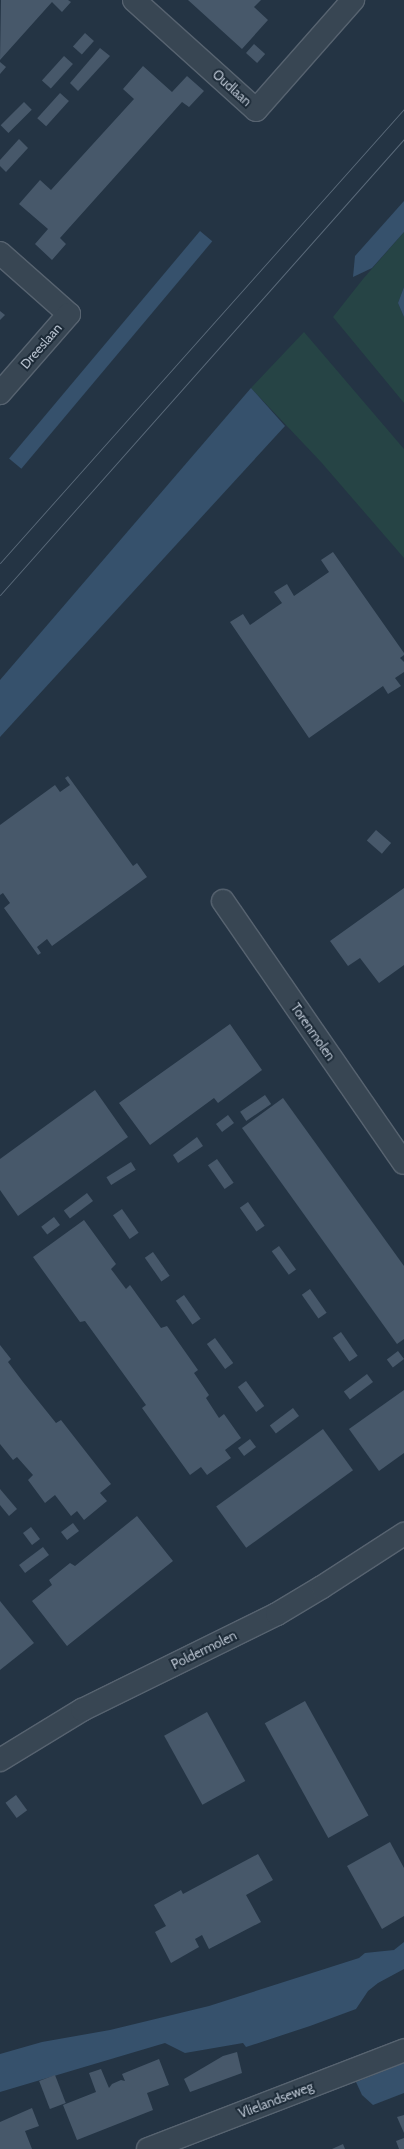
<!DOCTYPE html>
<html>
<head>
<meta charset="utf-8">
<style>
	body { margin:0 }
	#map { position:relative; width:404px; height:2149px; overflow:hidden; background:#243444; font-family:Cabin,sans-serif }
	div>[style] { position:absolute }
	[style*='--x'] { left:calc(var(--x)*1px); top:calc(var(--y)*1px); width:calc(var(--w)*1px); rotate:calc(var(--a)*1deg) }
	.green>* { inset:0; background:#264445 }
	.water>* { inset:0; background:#36516c; transform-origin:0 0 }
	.building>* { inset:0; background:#47586a; transform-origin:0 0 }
	.roads { filter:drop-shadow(1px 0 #576370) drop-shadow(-1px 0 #576370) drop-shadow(0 1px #576370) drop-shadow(0 -1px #576370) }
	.minor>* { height:22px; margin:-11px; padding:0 11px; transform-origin:11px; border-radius:11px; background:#384653 }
	.tram>* { height:1px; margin:-0.5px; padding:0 0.5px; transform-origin:0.5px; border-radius:0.5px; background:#5a6a7a }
	span { translate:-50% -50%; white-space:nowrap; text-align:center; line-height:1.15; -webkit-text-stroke:4px #1d2b38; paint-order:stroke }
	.street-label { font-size:13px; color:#b6c0cd }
</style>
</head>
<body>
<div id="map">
	<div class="green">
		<i style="clip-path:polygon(404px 232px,404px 287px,398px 303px,404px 317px,404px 403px,333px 317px,363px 279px)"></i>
		<i style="clip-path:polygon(304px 332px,404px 449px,404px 558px,321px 462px,251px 388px)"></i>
	</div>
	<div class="water">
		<i style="clip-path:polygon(404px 201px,404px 232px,372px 268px,353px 277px,355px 256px)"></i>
		<i style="left:200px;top:231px;width:16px;height:297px;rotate:40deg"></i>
		<i style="clip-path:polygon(404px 287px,404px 317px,398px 303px)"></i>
		<i style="clip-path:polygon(251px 388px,285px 426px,0 737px,0 680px)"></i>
		<i style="clip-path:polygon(404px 1942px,404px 1969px,378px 1983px,368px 1991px,356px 2009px,310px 2026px,246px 2047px,243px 2043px,185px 2053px,165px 2043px,0 2092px,0 2054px,42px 2042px,110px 2030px,209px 2006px,359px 1958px,365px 1953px,394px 1950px)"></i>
		<i style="clip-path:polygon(404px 2063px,404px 2093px,373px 2105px,362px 2095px,356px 2082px)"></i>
	</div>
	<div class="building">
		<i style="clip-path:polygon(1px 0,68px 0,71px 2px,62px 12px,52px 2px,0 60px)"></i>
		<i style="clip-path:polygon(188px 0,261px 0,254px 7px,268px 20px,242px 49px)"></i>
		<i style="left:85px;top:33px;width:12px;height:18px;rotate:42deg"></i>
		<i style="left:254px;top:44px;width:15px;height:12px;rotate:42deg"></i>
		<i style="clip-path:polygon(100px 48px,110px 56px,78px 91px,70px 83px)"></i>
		<i style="left:64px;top:56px;width:12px;height:33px;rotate:42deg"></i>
		<i style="clip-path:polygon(0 62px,6px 67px,0 74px)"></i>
		<i style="clip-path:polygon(143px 66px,172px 92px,187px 76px,204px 91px,189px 107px,182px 102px,60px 238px,66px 244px,52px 260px,35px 244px,48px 229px,19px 204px,40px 180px,51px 190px,134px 99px,123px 89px)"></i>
		<i style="left:60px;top:93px;width:12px;height:34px;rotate:42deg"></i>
		<i style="left:24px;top:102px;width:11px;height:33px;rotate:45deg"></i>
		<i style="clip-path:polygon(19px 139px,28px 148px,6px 172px,0 166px,0 160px)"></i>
		<i style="clip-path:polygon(0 311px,5px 315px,0 320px)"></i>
		<i style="clip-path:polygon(333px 552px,404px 653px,404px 655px,400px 658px,404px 662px,404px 672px,395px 678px,401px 686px,388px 694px,383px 686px,309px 738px,230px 622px,243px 614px,250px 625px,282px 603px,274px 592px,287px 584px,294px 596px,329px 572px,321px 560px)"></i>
		<i style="clip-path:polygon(68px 776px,133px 866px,137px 863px,147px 877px,52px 946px,47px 939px,37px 947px,41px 953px,38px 955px,4px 908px,10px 903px,3px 893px,0 895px,0 825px,55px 785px,60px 792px,70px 785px,65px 778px)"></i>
		<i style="left:376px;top:830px;width:20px;height:14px;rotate:41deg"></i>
		<i style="clip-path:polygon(404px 888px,404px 965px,379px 983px,360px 958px,348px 966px,330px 941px)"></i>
		<i style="clip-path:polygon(230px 1024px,262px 1070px,218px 1103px,214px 1098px,150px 1145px,119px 1103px)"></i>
		<i style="clip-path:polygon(95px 1090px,128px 1137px,18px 1216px,0 1190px,0 1159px)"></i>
		<i style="left:265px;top:1095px;width:11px;height:30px;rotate:56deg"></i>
		<i style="clip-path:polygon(283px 1098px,404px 1266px,404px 1339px,397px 1344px,242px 1128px)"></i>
		<i style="left:228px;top:1115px;width:10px;height:15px;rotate:53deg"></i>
		<i style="clip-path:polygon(197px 1137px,203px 1146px,178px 1163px,173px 1155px)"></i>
		<i style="left:217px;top:1159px;width:29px;height:11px;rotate:55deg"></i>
		<i style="left:131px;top:1162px;width:9px;height:29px;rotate:58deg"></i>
		<i style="left:87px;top:1193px;width:10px;height:29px;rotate:53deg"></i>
		<i style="left:248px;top:1202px;width:29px;height:10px;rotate:55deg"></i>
		<i style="left:122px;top:1209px;width:29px;height:11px;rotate:55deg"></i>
		<i style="left:54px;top:1217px;width:10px;height:16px;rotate:53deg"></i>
		<i style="clip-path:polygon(84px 1220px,116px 1264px,111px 1269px,126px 1289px,130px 1285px,161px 1328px,167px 1326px,198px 1370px,194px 1373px,209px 1395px,206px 1398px,219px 1418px,224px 1414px,241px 1438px,225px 1450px,231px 1458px,207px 1475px,201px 1467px,190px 1475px,142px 1408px,146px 1405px,85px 1321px,80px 1322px,33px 1257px)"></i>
		<i style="left:279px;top:1246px;width:29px;height:9px;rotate:54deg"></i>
		<i style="left:153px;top:1252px;width:29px;height:10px;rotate:55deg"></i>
		<i style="left:310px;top:1289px;width:29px;height:10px;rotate:55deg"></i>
		<i style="left:184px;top:1295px;width:29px;height:10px;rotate:55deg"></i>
		<i style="left:341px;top:1332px;width:29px;height:10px;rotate:55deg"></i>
		<i style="left:215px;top:1338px;width:31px;height:10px;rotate:54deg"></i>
		<i style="clip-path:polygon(0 1345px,11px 1359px,8px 1362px,23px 1382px,56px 1423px,61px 1420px,111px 1484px,100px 1493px,107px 1501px,84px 1520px,77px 1511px,71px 1516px,55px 1495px,45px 1503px,28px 1480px,33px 1475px,17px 1457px,13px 1460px,0 1444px)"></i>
		<i style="left:398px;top:1351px;width:10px;height:14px;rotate:53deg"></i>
		<i style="left:367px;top:1374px;width:10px;height:29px;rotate:53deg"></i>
		<i style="left:246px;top:1381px;width:31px;height:10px;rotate:54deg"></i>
		<i style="clip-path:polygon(404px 1390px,404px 1453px,379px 1471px,349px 1429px)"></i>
		<i style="left:293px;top:1408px;width:10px;height:29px;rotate:53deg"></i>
		<i style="left:323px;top:1429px;width:51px;height:132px;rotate:54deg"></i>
		<i style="left:250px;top:1439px;width:10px;height:15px;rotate:53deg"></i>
		<i style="clip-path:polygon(0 1489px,17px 1509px,9px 1516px,0 1505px)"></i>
		<i style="clip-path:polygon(137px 1516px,173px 1561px,67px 1646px,32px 1601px,52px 1585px,49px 1580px,70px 1563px,75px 1566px)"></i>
		<i style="left:73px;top:1523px;width:10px;height:15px;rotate:53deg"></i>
		<i style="left:31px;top:1527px;width:15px;height:10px;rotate:53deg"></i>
		<i style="left:43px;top:1547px;width:10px;height:30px;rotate:53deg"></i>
		<i style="clip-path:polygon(0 1601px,34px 1643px,0 1670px)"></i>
		<i style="left:305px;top:1701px;width:131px;height:46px;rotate:61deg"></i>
		<i style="left:207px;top:1712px;width:79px;height:49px;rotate:61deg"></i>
		<i style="left:16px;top:1795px;width:19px;height:13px;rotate:54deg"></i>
		<i style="clip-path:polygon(390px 1842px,404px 1868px,404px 1916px,382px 1929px,347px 1866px)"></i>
		<i style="clip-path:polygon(258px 1854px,273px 1880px,246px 1895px,261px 1922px,209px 1949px,202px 1935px,195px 1939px,199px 1947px,171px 1963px,155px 1932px,166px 1926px,154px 1905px,181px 1890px,183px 1894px)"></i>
		<i style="clip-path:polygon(237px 2052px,242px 2073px,190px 2092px,184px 2079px,223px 2056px)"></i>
		<i style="clip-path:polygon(159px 2059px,169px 2085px,147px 2093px,153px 2110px,77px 2140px,63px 2105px,96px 2092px,89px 2073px,101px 2069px,109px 2088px,112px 2084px,121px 2080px,125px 2081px,122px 2074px)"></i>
		<i style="left:55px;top:2075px;width:30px;height:17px;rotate:69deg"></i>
		<i style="clip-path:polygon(32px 2108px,39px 2126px,25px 2131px,32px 2149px,0 2149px,0 2122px)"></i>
		<i style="clip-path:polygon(404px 2115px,404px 2133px,397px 2117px)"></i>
		<i style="clip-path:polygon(404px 2138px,404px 2149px,399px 2149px,396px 2141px)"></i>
		<i style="clip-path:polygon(343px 2144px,345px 2149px,332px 2149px)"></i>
	</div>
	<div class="roads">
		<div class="minor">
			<i style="--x:134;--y:0;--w:164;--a:42"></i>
			<i style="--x:256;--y:110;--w:147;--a:-48.6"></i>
			<i style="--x:0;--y:253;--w:92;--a:41.5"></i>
			<i style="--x:69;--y:314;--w:105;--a:131.1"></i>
			<i style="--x:223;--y:901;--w:318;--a:55.4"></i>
			<i style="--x:0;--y:1760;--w:96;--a:-31.4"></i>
			<i style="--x:82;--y:1710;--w:217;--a:-26.2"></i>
			<i style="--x:277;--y:1614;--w:52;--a:-31"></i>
			<i style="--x:322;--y:1587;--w:98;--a:-32.9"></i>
			<i style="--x:148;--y:2149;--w:274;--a:-21.1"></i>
		</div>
	</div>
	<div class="tram">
		<i style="--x:0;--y:563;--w:608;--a:-48.34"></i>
		<i style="--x:0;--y:595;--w:609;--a:-48.46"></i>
	</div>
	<div class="street-label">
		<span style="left:232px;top:88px;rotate:42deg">Oudlaan</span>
		<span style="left:41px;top:346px;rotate:-49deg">Dreeslaan</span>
		<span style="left:313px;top:1032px;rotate:55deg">Torenmolen</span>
		<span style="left:204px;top:1650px;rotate:-26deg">Poldermolen</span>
		<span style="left:276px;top:2100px;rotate:-21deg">Vlielandseweg</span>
	</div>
</div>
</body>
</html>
